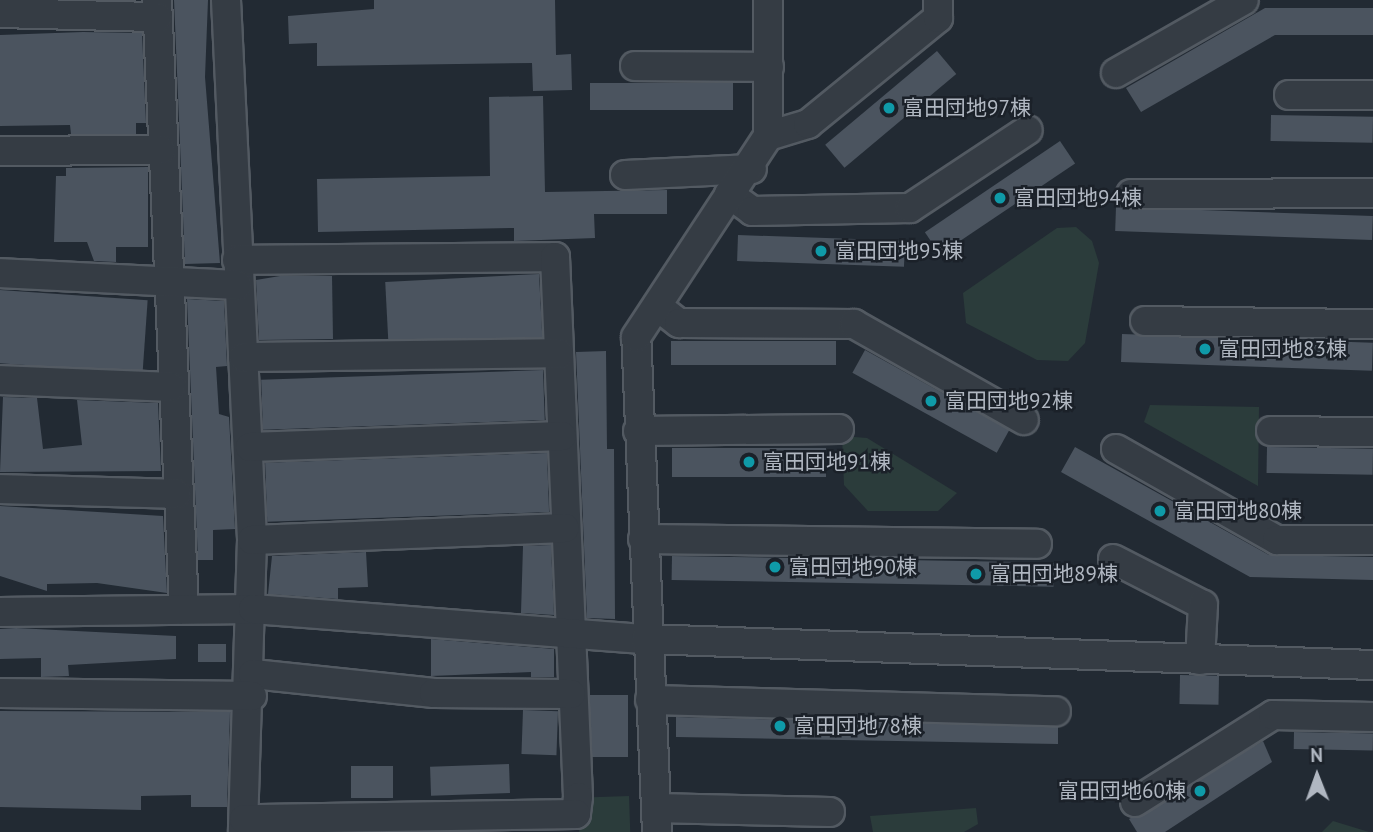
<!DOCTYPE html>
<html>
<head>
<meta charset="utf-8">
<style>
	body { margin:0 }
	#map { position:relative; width:1373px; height:832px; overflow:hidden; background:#222a33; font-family:"PT Sans","Noto Sans JP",sans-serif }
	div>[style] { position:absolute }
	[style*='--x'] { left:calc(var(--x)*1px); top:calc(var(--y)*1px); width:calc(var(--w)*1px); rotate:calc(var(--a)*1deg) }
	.green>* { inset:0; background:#2b3c3b; transform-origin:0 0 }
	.building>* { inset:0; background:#4b545f; transform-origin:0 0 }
	.roads { filter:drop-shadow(2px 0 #535a62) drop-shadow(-2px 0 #535a62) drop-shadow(0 2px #535a62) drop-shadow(0 -2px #535a62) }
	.minor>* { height:28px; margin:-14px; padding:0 14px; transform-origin:14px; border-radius:14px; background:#353c44 }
	.dots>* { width:19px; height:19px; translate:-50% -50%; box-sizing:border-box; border:4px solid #1b2129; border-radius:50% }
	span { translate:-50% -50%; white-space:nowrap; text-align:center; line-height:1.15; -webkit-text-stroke:5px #1b2129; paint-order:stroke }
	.poi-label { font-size:21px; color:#b0b7c1 }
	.left { translate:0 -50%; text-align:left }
	.right { translate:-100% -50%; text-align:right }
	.north { position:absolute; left:1282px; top:741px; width:70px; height:70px; -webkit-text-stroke:5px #1b2129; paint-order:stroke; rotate:359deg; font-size:19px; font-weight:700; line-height:28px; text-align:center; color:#b0b7c1 }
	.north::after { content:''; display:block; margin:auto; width:24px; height:32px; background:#b0b7c1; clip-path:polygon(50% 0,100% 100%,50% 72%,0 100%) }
</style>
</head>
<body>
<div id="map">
	<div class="green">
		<i style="clip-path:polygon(1076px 227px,1092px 241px,1099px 263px,1085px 343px,1068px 361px,1037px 360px,966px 323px,963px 293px,1057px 228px)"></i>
		<i style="clip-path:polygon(1150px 405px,1259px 407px,1258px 486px,1144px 422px)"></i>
		<i style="clip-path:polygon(842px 436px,867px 438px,957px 493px,938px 511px,868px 511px,844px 485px)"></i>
		<i style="left:629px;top:796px;width:36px;height:51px;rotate:88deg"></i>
		<i style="clip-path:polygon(976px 808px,978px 824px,964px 832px,873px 832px,870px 816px)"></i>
		<i style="clip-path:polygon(1333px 821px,1369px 832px,1322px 832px)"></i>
	</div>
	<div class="building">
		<i style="clip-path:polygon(174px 0,208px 0,205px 77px,220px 263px,185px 264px)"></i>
		<i style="clip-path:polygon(374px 0,555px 0,556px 55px,571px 54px,572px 90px,533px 91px,532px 63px,317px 66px,317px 43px,289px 44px,288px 16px,374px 9px)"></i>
		<i style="clip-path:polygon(1265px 8px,1373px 8px,1373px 35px,1275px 35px,1141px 112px,1126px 88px)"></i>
		<i style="clip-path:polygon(83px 32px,142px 33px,146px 123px,136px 123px,136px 134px,71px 134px,70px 125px,0 126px,0 35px)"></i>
		<i style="left:937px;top:51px;width:30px;height:146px;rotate:50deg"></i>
		<i style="left:590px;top:83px;width:143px;height:27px"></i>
		<i style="clip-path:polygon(543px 96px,545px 192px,667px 190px,667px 214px,594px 214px,595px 238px,514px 241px,514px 228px,318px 232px,317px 179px,490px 176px,489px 97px)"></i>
		<i style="left:1271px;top:115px;width:102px;height:26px;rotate:1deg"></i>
		<i style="left:1060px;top:141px;width:27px;height:163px;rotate:56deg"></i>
		<i style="clip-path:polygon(148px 167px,148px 247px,116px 247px,116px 262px,94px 261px,87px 242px,54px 242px,56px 176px,66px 176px,66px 168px)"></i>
		<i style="left:1116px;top:207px;width:257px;height:24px;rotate:2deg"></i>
		<i style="left:738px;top:235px;width:167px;height:26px;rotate:2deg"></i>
		<i style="left:539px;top:274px;width:63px;height:154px;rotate:87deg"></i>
		<i style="clip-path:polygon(280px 276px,332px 276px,333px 339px,259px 340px,256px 280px)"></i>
		<i style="left:0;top:290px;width:148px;height:73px;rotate:4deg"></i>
		<i style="clip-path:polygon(187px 299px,224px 301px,227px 366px,216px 367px,219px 414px,229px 417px,235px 529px,213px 530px,213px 560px,198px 560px)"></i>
		<i style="left:1122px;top:334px;width:251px;height:28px;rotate:2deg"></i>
		<i style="left:671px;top:341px;width:165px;height:24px"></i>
		<i style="left:865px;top:350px;width:165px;height:26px;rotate:29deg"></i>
		<i style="clip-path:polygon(606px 351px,607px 449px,614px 449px,615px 619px,587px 618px,576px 352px)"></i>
		<i style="left:543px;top:370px;width:50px;height:282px;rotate:88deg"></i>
		<i style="clip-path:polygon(3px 397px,37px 398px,43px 449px,82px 445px,77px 400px,158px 403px,161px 471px,0 472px)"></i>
		<i style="clip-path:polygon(1075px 447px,1269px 555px,1373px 557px,1373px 580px,1250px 577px,1061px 472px)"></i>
		<i style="left:1267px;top:447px;width:106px;height:26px;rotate:1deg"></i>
		<i style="left:672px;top:448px;width:154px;height:29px"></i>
		<i style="left:547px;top:453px;width:59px;height:282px;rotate:88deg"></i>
		<i style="clip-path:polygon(0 506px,163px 516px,167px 593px,97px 583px,47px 584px,47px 591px,0 576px)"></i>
		<i style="clip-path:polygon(551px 545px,554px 615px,521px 613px,523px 546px)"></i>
		<i style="clip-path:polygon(366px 552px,368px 587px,338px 588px,338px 599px,268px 594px,272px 556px)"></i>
		<i style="left:672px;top:556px;width:382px;height:24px;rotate:1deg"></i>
		<i style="clip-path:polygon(16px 628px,176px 636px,176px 659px,68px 665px,69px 676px,41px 677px,41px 658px,0 659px,0 629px)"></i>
		<i style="clip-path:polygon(431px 639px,554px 649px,554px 677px,531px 677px,531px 672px,431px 676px)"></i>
		<i style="left:198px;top:644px;width:28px;height:18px"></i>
		<i style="left:1180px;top:675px;width:39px;height:29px;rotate:1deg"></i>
		<i style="left:590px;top:695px;width:38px;height:62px"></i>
		<i style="left:523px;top:710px;width:35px;height:44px;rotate:2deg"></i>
		<i style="clip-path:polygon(0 711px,230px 712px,227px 807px,191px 807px,191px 795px,141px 796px,141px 810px,0 807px)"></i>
		<i style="clip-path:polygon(676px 717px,1058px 727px,1058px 744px,676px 737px)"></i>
		<i style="left:1294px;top:732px;width:79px;height:17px;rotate:1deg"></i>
		<i style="clip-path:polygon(1263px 741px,1272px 762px,1165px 832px,1137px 832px,1129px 819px)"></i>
		<i style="left:509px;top:764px;width:29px;height:79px;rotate:88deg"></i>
		<i style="left:351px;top:766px;width:42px;height:32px"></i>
	</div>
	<div class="roads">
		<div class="minor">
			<i style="--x:157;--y:0;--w:610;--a:87.46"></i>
			<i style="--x:226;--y:0;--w:541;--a:87.24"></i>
			<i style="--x:252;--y:540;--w:292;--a:91.8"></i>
			<i style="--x:0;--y:13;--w:158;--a:1.5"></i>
			<i style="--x:635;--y:66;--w:134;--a:0.4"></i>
			<i style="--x:1116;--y:73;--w:147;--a:-29.7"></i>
			<i style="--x:1289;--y:95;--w:84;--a:0"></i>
			<i style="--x:768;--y:136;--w:42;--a:-16.7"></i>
			<i style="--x:808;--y:124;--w:168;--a:-39.2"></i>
			<i style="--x:938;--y:18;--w:18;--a:-90"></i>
			<i style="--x:0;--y:151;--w:161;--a:-0.4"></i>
			<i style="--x:625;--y:175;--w:127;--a:-2.7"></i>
			<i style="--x:729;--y:194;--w:29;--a:36"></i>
			<i style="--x:752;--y:211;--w:158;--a:-1.1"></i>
			<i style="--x:910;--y:208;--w:141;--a:-33.5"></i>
			<i style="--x:1131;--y:194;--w:242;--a:-0.2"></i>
			<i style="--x:237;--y:260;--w:318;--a:-0.5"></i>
			<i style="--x:555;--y:257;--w:540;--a:87.56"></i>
			<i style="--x:578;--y:797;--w:17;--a:97"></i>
			<i style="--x:576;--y:814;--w:332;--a:179.1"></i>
			<i style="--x:0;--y:273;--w:238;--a:2.9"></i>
			<i style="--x:657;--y:306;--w:28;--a:38"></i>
			<i style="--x:679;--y:323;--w:175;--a:0.3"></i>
			<i style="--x:854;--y:324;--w:195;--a:29.5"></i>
			<i style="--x:1145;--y:321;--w:228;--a:0.8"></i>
			<i style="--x:243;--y:357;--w:316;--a:-0.7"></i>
			<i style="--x:0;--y:380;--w:171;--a:2.3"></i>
			<i style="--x:638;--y:431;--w:201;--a:-0.6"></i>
			<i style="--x:1271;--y:431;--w:102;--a:0.6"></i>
			<i style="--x:250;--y:447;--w:312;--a:-2"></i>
			<i style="--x:1116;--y:449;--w:185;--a:29.5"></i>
			<i style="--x:1277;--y:540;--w:96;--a:0"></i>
			<i style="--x:0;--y:489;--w:177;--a:1.6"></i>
			<i style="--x:643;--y:539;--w:394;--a:0.7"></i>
			<i style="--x:252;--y:540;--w:313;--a:-2.2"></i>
			<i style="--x:1113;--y:559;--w:101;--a:27.1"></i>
			<i style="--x:1203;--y:605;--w:55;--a:93.1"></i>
			<i style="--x:0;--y:612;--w:253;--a:-0.7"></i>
			<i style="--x:253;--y:609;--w:394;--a:4.4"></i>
			<i style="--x:646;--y:639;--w:727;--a:2.05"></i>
			<i style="--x:253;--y:674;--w:182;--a:6"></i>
			<i style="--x:434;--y:693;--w:137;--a:0.4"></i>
			<i style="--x:0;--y:693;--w:252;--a:0.7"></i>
			<i style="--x:650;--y:700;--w:406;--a:1.6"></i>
			<i style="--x:1135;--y:802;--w:163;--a:-32.2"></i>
			<i style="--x:1273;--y:715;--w:100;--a:1.1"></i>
			<i style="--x:656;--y:808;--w:174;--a:1.3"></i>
			<i style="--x:657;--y:832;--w:495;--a:-92.4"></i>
			<i style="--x:636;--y:337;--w:240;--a:-56.7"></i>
			<i style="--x:768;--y:136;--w:136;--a:-90"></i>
		</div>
	</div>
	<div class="dots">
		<i style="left:889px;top:108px;background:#0f9aa8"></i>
		<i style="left:1000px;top:198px;background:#0f9aa8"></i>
		<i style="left:821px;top:251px;background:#0f9aa8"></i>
		<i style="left:1205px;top:349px;background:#0f9aa8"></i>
		<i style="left:931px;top:401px;background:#0f9aa8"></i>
		<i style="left:749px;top:462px;background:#0f9aa8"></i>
		<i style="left:1160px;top:511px;background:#0f9aa8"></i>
		<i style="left:775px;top:567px;background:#0f9aa8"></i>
		<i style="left:976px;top:574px;background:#0f9aa8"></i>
		<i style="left:780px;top:726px;background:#0f9aa8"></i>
		<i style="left:1200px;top:791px;background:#0f9aa8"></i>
	</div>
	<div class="poi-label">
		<span class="left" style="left:903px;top:108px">富田団地97棟</span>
		<span class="left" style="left:1014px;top:198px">富田団地94棟</span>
		<span class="left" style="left:835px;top:251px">富田団地95棟</span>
		<span class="left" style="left:1219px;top:349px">富田団地83棟</span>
		<span class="left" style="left:945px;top:401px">富田団地92棟</span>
		<span class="left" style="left:763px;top:462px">富田団地91棟</span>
		<span class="left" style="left:1174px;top:511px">富田団地80棟</span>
		<span class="left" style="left:789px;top:567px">富田団地90棟</span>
		<span class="left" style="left:990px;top:574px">富田団地89棟</span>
		<span class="left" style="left:794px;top:726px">富田団地78棟</span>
		<span class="right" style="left:1186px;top:791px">富田団地60棟</span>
	</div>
	<div class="north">N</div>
</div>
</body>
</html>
